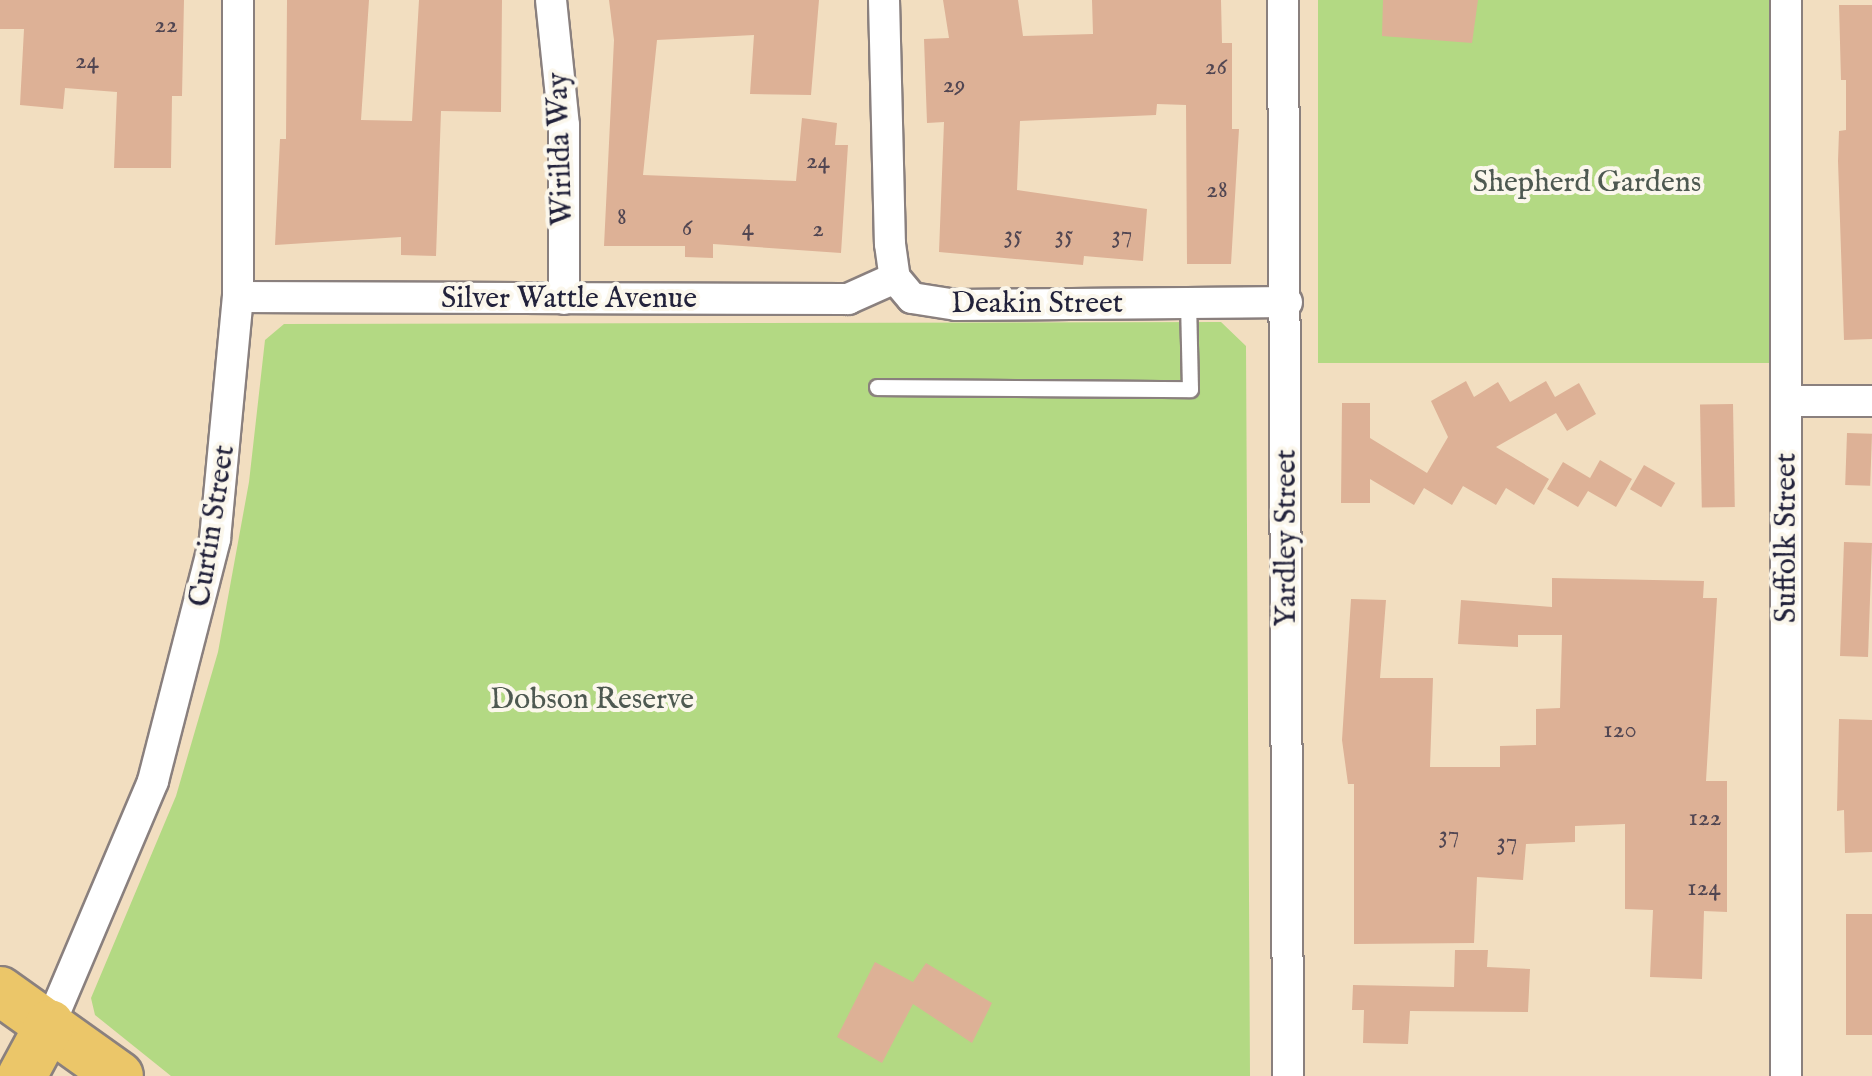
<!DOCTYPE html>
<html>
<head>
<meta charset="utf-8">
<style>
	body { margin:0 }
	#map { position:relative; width:1872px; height:1076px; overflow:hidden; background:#f2dec0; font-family:"IM FELL English",serif }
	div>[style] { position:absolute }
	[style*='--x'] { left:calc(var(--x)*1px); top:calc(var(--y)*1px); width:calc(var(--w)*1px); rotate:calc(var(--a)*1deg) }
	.green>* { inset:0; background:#b3d983; transform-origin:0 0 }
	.building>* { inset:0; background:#ddb196; transform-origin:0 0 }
	.roads { filter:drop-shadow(2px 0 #8a807e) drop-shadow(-2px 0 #8a807e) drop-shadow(0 2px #8a807e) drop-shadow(0 -2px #8a807e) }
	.service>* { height:15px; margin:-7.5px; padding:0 7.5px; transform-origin:7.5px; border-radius:7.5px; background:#fff }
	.minor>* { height:30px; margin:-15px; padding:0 15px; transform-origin:15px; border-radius:15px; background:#fff }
	.primary>* { height:48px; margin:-24px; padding:0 24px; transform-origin:24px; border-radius:24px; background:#ebc669 }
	span { translate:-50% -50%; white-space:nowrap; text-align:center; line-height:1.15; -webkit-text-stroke:8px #fbf7ec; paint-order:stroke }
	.number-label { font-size:25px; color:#514652 }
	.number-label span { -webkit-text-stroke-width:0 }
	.street-label { font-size:30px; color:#22223b }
	.park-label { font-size:30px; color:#4e5951 }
</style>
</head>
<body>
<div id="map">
	<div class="green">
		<i style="left:1318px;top:0;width:451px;height:363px"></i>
		<i style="clip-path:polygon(1221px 322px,1246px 346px,1250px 1076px,171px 1076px,95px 1015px,91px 998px,176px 796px,218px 652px,249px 482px,265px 340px,284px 324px)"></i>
	</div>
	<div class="building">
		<i style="clip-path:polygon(0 0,184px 0,182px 96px,172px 96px,171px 168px,114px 168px,117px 92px,65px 88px,63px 109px,20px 105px,24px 29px,0 29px)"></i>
		<i style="clip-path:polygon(287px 0,369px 0,361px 120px,412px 121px,419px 0,502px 0,501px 112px,441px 111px,436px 256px,401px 255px,401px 237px,275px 245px,280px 139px,286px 139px)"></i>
		<i style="clip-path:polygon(609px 0,819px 0,811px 95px,750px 94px,754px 35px,657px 40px,643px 175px,796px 181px,802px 118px,837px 123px,835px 145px,848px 145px,841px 253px,713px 244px,713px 258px,685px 257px,685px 246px,604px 246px,614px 40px)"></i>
		<i style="clip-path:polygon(943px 0,1018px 0,1023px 36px,1093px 34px,1092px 0,1221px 0,1222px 43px,1232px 43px,1232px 129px,1239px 129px,1231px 264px,1187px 264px,1186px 105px,1157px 104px,1156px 115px,1020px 121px,1017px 190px,1147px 209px,1143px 261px,1084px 256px,1083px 265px,939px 252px,944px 122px,927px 123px,924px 39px,949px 38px)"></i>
		<i style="clip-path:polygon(1383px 0,1478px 0,1472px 43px,1382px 36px)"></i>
		<i style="clip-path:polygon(1839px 5px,1872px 5px,1872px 339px,1844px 340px,1838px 161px,1839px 131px,1846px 130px,1846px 80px,1841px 80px)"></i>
		<i style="clip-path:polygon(1466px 381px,1474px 397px,1498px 382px,1510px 402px,1546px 381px,1555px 397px,1579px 383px,1596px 414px,1567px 431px,1556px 413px,1496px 447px,1549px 479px,1534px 505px,1506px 488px,1496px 505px,1463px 486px,1452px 505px,1424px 488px,1414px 505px,1370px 479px,1370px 503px,1341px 503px,1342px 403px,1370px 403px,1370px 438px,1427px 473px,1448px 437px,1431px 401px)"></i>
		<i style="left:1733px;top:404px;width:103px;height:33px;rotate:89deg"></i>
		<i style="left:1847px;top:433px;width:25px;height:52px;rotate:2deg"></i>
		<i style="clip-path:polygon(1600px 460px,1632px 479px,1616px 507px,1588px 491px,1578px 507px,1547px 489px,1563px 462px,1590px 478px)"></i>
		<i style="left:1644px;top:465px;width:36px;height:28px;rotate:30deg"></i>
		<i style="left:1844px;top:542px;width:28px;height:114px;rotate:2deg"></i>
		<i style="clip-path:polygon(1552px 578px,1704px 581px,1703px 598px,1717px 598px,1706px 781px,1727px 781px,1727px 912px,1704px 911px,1702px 979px,1650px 977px,1653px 910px,1625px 909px,1625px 824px,1575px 826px,1575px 842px,1526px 844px,1523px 880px,1477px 877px,1474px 943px,1354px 944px,1354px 784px,1348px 784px,1342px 740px,1351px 599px,1386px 600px,1380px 678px,1433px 678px,1430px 767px,1500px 767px,1500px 746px,1536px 745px,1536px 709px,1560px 708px,1562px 635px,1518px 635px,1518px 647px,1458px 644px,1461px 600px,1552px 607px)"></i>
		<i style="clip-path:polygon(1839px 719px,1872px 720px,1872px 852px,1845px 853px,1844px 810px,1837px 811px)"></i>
		<i style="left:1846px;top:914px;width:26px;height:121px"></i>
		<i style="clip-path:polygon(1455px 950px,1488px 950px,1487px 967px,1530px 969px,1528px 1012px,1410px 1011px,1408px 1044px,1363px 1043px,1364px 1010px,1352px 1010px,1353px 985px,1454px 987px)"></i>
		<i style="clip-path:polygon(875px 962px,913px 982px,926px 963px,992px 1003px,972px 1043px,913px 1004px,882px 1063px,837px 1037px)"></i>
	</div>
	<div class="roads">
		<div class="service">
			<i style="--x:877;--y:387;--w:313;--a:0.4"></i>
			<i style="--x:1190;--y:389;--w:86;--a:-91.3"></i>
		</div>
		<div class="minor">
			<i style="--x:551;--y:0;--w:126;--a:84.1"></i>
			<i style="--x:564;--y:125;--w:174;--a:90"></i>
			<i style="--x:884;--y:0;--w:244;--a:88.6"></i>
			<i style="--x:890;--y:244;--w:34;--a:82"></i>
			<i style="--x:895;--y:278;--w:26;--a:50"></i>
			<i style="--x:912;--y:298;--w:45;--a:9"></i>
			<i style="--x:956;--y:305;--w:331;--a:-0.5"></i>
			<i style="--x:1283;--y:0;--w:1076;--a:89.73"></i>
			<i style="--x:1786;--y:0;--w:1076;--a:90"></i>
			<i style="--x:238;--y:297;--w:610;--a:0.19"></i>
			<i style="--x:848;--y:299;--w:51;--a:-24.1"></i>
			<i style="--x:1787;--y:401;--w:85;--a:0"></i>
			<i style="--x:50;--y:1024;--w:264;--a:-67"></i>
			<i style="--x:153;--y:781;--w:250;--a:-75.6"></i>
			<i style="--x:215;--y:539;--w:243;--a:-84.6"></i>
			<i style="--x:238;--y:297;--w:297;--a:-90"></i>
		</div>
		<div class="primary">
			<i style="--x:0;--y:991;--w:146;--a:35.5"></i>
			<i style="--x:22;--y:1076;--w:59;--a:-61.7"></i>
		</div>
	</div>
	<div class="number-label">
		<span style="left:166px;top:25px">22</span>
		<span style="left:87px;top:61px">24</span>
		<span style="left:1216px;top:67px">26</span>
		<span style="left:954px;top:85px">29</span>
		<span style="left:818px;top:161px">24</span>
		<span style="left:1217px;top:190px">28</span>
		<span style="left:622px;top:217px">8</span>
		<span style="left:687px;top:228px">6</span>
		<span style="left:748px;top:228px">4</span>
		<span style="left:818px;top:229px">2</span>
		<span style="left:1013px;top:235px">35</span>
		<span style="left:1064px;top:235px">35</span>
		<span style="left:1122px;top:235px">37</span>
		<span style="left:1620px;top:730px">120</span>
		<span style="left:1705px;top:818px">122</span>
		<span style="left:1449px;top:835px">37</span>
		<span style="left:1507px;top:842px">37</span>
		<span style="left:1704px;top:888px">124</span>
	</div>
	<div class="street-label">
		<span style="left:561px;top:149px;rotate:-92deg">Wirilda Way</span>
		<span style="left:569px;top:299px">Silver Wattle Avenue</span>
		<span style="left:1037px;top:304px">Deakin Street</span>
		<span style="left:213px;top:526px;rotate:-81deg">Curtin Street</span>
		<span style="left:1287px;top:538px;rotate:-90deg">Yardley Street</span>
		<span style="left:1787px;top:538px;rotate:-90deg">Suffolk Street</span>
	</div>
	<div class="park-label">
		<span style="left:1587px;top:183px">Shepherd Gardens</span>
		<span style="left:592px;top:700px">Dobson Reserve</span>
	</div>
</div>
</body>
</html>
